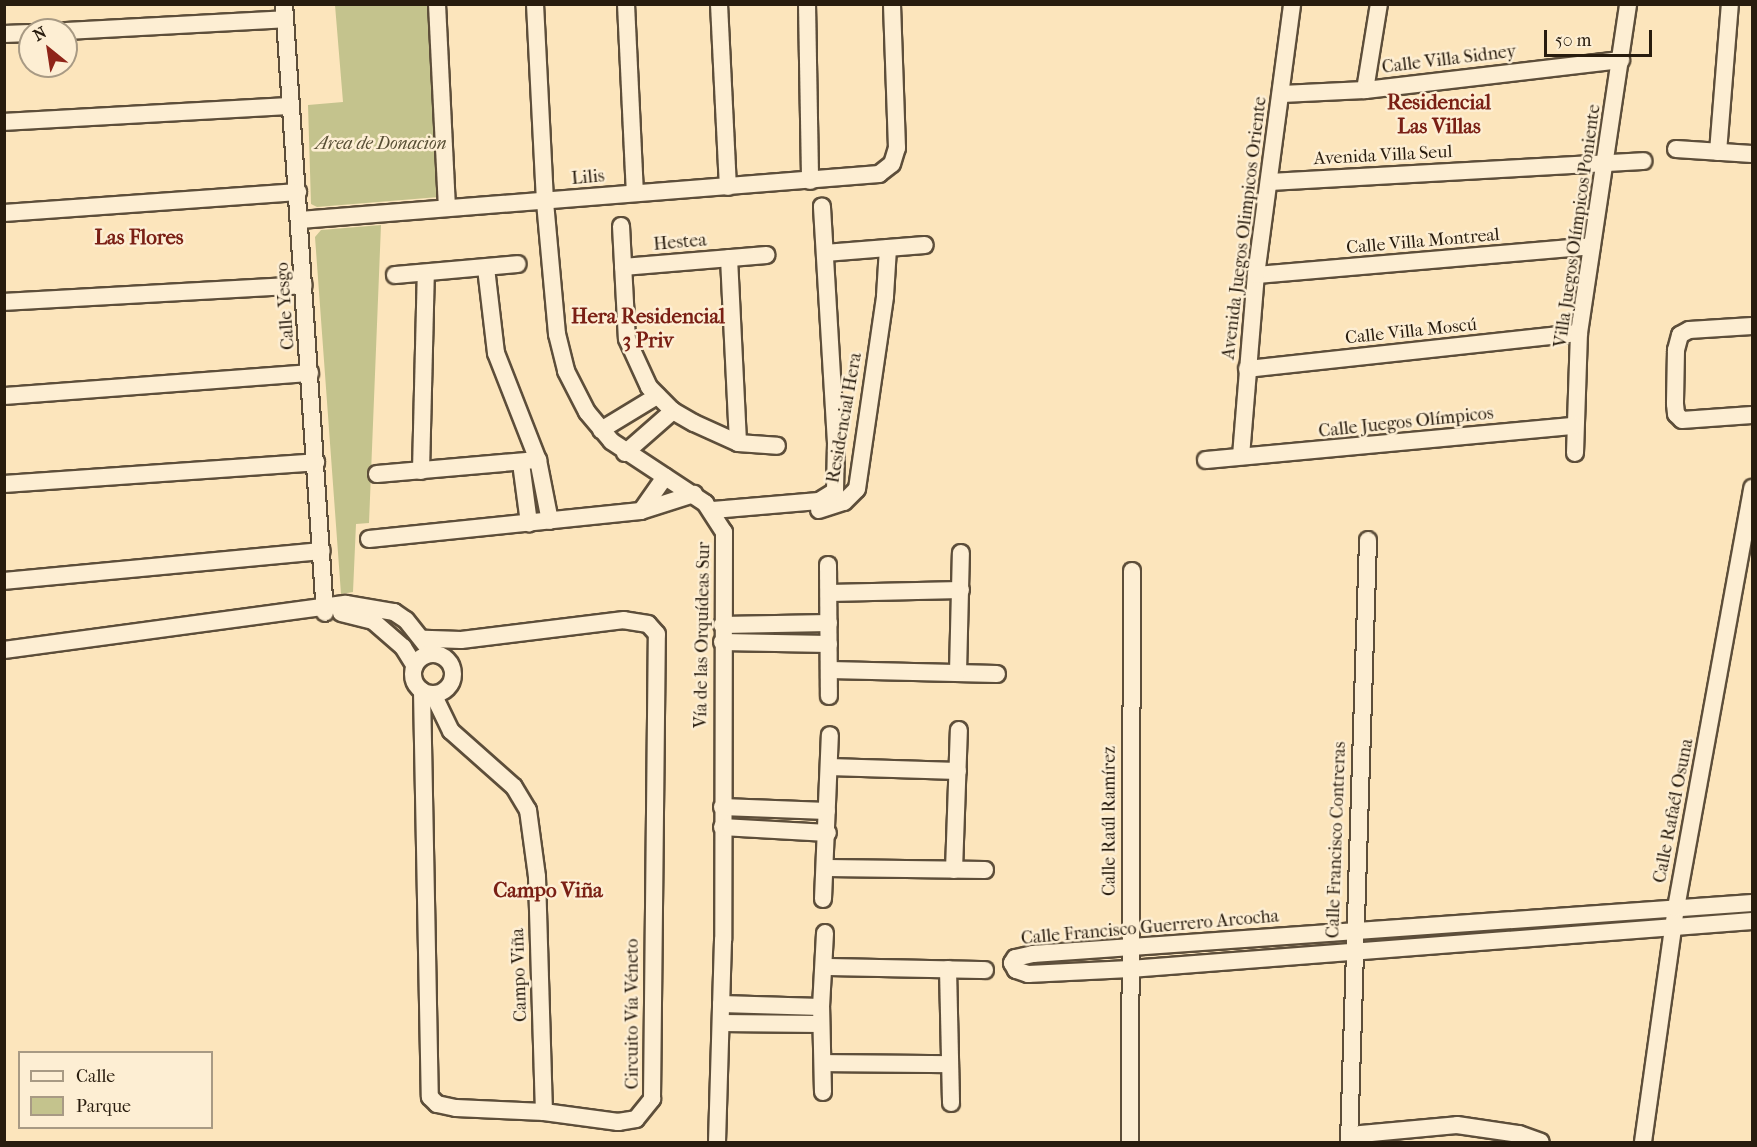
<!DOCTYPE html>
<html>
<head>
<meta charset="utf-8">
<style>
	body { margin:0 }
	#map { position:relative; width:1757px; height:1147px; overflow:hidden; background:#fce5bc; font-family:"IM FELL French Canon",serif }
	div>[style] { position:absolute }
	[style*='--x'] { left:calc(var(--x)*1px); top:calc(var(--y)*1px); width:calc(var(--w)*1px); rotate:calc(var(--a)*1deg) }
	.green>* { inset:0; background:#c4c38d }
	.roads { filter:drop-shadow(2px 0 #5d4e3a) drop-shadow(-2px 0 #5d4e3a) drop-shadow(0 2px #5d4e3a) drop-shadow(0 -2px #5d4e3a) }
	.street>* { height:16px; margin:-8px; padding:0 8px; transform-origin:8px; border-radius:8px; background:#fdeed3 }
	.street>.ring { margin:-8px; padding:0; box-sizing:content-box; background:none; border:16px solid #fdeed3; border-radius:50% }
	span { translate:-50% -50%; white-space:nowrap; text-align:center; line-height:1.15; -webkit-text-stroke:5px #fdeed3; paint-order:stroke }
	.street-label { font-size:18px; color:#281c0e }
	.park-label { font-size:18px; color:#574e34; font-style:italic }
	.quarter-label { font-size:21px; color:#7a1f14; font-weight:700 }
	.frame { position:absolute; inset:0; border:6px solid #281c0e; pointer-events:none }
	.legend { position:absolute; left:18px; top:1051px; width:195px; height:78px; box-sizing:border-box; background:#fdeed3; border:2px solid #a89a84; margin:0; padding:8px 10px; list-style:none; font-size:18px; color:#281c0e }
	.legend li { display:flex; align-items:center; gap:12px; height:30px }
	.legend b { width:30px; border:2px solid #a89a84 }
	.north { position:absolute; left:18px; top:18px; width:60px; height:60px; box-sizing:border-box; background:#fdeed3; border:2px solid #a89a84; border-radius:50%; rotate:330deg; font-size:16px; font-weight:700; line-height:24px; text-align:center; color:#281c0e }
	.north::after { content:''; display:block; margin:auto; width:21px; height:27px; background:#8f2418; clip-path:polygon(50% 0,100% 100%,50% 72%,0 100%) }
	.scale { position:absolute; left:1544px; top:30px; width:108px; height:27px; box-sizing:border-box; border:3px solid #281c0e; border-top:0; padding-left:8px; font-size:18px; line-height:21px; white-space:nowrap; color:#281c0e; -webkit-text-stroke:4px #fdeed3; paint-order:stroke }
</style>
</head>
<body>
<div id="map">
	<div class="green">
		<i style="clip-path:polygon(335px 5px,429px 5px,439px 197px,317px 207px,311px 204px,308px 105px,343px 102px)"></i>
		<i style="clip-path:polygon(381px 225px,369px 523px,356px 524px,353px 592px,341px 594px,315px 237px,321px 230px)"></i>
	</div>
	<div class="roads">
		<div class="street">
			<i style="--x:284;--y:4;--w:610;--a:86.15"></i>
			<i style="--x:437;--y:4;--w:204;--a:87.2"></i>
			<i style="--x:535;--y:4;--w:198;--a:87.1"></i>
			<i style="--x:545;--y:202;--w:133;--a:84.8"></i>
			<i style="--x:557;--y:334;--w:38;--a:76"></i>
			<i style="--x:566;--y:371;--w:46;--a:62.9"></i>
			<i style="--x:587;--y:412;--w:38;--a:50"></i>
			<i style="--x:611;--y:441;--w:113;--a:33.4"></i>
			<i style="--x:705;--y:503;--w:35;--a:57"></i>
			<i style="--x:724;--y:532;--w:408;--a:90.1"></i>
			<i style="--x:723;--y:940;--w:202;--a:91.7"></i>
			<i style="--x:626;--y:4;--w:189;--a:87.3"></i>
			<i style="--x:719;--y:4;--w:183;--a:87.2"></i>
			<i style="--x:807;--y:4;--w:177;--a:89"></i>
			<i style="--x:66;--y:31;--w:219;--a:-3.1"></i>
			<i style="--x:4;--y:34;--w:26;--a:-2"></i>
			<i style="--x:1365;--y:90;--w:87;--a:-80.8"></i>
			<i style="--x:1282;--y:94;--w:83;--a:-2.8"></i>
			<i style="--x:1365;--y:90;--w:258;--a:-6.7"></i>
			<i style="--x:4;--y:122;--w:286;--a:-3.2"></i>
			<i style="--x:1676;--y:149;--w:76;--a:3.8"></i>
			<i style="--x:1718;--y:152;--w:148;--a:-85.4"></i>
			<i style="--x:1269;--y:182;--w:375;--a:-3.2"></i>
			<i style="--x:4;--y:213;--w:295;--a:-4.1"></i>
			<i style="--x:300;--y:220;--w:581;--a:-4.54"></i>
			<i style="--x:879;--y:174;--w:16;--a:-38"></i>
			<i style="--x:892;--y:164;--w:17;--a:-73"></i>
			<i style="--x:897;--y:148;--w:144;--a:-92"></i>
			<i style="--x:621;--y:226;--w:113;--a:87"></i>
			<i style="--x:627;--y:339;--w:53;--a:65.4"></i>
			<i style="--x:649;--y:387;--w:34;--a:45"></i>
			<i style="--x:673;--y:411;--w:24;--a:30"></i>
			<i style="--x:694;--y:423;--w:48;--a:24.4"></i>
			<i style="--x:738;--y:443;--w:39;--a:4"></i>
			<i style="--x:825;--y:253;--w:100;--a:-4.6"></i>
			<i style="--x:729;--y:258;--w:185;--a:87.2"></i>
			<i style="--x:623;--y:267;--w:144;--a:-4.8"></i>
			<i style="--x:486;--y:268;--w:86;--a:83.3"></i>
			<i style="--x:496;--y:353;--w:115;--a:68.6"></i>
			<i style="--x:538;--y:460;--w:62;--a:78.9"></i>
			<i style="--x:395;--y:275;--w:123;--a:-5.1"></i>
			<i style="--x:1256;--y:275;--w:337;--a:-4.9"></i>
			<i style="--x:4;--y:302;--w:300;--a:-3.2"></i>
			<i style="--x:1752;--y:326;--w:63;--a:176.4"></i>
			<i style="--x:1689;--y:330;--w:10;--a:151"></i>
			<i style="--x:1680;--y:335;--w:16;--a:105"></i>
			<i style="--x:1676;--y:350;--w:54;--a:91.1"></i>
			<i style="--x:1675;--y:404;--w:10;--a:84"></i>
			<i style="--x:1676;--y:414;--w:8;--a:45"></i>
			<i style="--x:1682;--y:420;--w:70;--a:-4.1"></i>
			<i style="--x:1247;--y:369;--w:334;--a:-6.2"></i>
			<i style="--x:4;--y:396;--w:307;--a:-4.3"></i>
			<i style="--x:601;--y:430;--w:66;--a:-31.3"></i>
			<i style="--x:625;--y:453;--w:64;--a:-41.2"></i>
			<i style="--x:1575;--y:453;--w:120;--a:-88.1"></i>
			<i style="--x:1579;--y:333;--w:333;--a:-81.5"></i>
			<i style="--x:1241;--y:456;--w:182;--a:-85.3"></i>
			<i style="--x:1256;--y:275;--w:273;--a:-82.4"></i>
			<i style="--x:1206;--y:460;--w:370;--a:-5.3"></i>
			<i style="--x:521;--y:463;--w:61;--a:82.4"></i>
			<i style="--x:421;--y:471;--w:198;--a:-88.6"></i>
			<i style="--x:377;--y:474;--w:162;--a:-5"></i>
			<i style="--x:4;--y:484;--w:313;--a:-4"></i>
			<i style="--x:713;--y:510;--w:106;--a:-4.9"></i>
			<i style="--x:819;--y:501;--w:19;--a:-32"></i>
			<i style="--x:835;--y:491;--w:48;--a:-88.8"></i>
			<i style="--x:836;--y:443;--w:237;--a:-93.4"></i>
			<i style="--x:819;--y:510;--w:26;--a:-18"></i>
			<i style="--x:844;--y:502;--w:18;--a:-45"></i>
			<i style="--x:857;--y:489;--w:195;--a:-81.7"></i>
			<i style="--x:885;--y:296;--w:48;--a:-86.4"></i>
			<i style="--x:641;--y:511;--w:42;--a:-54.8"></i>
			<i style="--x:369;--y:539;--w:273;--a:-5.9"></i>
			<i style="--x:641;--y:511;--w:56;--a:-17.8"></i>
			<i style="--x:828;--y:565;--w:131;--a:89.6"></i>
			<i style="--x:4;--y:581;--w:319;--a:-5.4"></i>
			<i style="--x:829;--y:593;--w:132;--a:-1.3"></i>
			<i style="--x:341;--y:613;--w:33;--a:14"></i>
			<i style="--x:373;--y:621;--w:40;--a:41"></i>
			<i style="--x:403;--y:647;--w:22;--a:58"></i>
			<i style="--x:722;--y:625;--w:107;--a:-1.1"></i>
			<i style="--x:722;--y:642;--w:107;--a:1.1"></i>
			<i style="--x:4;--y:650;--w:345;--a:-7.7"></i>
			<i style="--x:346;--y:604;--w:49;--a:9.5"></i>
			<i style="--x:394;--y:612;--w:14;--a:34"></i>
			<i style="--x:406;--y:620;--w:43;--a:51.5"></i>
			<i class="ring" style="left:413px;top:654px;width:24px;height:24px"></i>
			<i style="--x:830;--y:670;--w:167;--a:1.4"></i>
			<i style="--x:958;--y:672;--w:119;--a:-88.6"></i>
			<i style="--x:422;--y:691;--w:406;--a:88.9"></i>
			<i style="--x:430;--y:1097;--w:10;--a:45"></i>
			<i style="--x:437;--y:1104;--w:19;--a:12"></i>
			<i style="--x:456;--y:1108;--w:88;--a:2.6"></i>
			<i style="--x:544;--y:1112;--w:75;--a:7.7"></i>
			<i style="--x:618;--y:1122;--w:18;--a:-9"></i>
			<i style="--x:636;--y:1119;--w:26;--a:-51"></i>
			<i style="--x:652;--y:1099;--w:465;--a:-89.4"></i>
			<i style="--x:657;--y:634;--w:13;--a:-132"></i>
			<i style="--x:648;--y:624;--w:24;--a:-171"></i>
			<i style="--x:624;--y:620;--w:164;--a:173"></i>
			<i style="--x:461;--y:640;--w:37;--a:-178"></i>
			<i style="--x:433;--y:694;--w:41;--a:64.1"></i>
			<i style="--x:451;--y:731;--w:84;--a:41.6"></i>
			<i style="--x:514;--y:787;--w:27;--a:59"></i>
			<i style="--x:528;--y:810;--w:68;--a:82.3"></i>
			<i style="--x:537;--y:877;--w:235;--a:88.3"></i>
			<i style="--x:829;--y:767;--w:129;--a:1.8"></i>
			<i style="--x:722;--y:807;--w:105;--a:2.2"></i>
			<i style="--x:722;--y:827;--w:106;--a:3.2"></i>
			<i style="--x:827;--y:868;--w:158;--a:0.7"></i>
			<i style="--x:954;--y:870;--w:140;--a:-88"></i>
			<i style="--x:823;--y:899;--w:164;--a:-87.6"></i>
			<i style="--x:1752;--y:903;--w:721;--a:175.94"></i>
			<i style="--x:1033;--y:954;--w:18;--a:167"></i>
			<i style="--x:1015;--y:958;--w:6;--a:121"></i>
			<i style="--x:1012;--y:963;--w:8;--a:60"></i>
			<i style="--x:1016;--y:970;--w:13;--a:18"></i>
			<i style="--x:1028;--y:974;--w:102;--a:-2.8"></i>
			<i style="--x:1130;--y:969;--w:624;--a:-4.41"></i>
			<i style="--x:824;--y:967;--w:161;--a:1.1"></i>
			<i style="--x:948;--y:969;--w:134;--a:88.7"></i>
			<i style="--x:721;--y:1004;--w:100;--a:1.7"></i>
			<i style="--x:721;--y:1023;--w:100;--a:0.6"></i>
			<i style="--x:823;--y:1063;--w:127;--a:0.5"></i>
			<i style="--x:823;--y:1092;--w:85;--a:-91.3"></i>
			<i style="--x:821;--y:1007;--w:74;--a:-86.9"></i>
			<i style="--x:1350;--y:1135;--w:107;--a:-5.3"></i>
			<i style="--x:1457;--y:1125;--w:63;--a:8.3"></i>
			<i style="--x:1519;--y:1134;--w:23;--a:20"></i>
			<i style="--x:1130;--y:1142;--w:571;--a:-89.8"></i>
			<i style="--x:1349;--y:1142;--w:602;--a:-88.19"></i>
			<i style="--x:1643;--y:1142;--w:236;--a:-82"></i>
			<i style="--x:1676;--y:908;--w:427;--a:-79.7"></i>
		</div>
	</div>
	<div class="street-label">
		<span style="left:1449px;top:60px;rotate:-7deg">Calle Villa Sidney</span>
		<span style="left:1383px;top:156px;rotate:-3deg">Avenida Villa Seul</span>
		<span style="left:588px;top:178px;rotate:-5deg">Lilis</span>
		<span style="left:1578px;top:226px;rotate:-82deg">Villa Juegos Olímpicos Poniente</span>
		<span style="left:1245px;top:228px;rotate:-83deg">Avenida Juegos Olimpicos Oriente</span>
		<span style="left:1423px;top:242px;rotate:-5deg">Calle Villa Montreal</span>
		<span style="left:680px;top:243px;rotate:-5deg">Hestea</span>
		<span style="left:286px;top:306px;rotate:-94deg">Calle Yesgo</span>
		<span style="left:1411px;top:332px;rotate:-6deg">Calle Villa Moscú</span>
		<span style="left:845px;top:418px;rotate:-80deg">Residencial Hera</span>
		<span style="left:1406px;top:423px;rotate:-6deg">Calle Juegos Olímpicos</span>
		<span style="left:703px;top:635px;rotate:-89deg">Vía de las Orquídeas Sur</span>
		<span style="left:1674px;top:811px;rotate:-79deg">Calle Rafaél Osuna</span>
		<span style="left:1110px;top:821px;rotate:-90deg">Calle Raúl Ramírez</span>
		<span style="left:1337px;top:840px;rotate:-88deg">Calle Francisco Contreras</span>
		<span style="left:1150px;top:928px;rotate:-5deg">Calle Francisco Guerrero Arcocha</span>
		<span style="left:520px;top:975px;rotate:-92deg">Campo Viña</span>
		<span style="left:633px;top:1014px;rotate:-90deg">Circuito Vía Véneto</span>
	</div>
	<div class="park-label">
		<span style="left:381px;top:144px">Area de Donacion</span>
	</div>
	<div class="quarter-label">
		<span style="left:1439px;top:114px">Residencial<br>Las Villas</span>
		<span style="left:139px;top:237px">Las Flores</span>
		<span style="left:648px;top:328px">Hera Residencial<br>3 Priv</span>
		<span style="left:548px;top:890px">Campo Viña</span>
	</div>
	<div class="frame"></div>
	<ul class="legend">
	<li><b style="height:8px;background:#fdeed3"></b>Calle</li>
	<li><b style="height:16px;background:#c4c38d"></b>Parque</li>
	</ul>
	<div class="north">N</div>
	<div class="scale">50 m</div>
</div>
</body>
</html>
